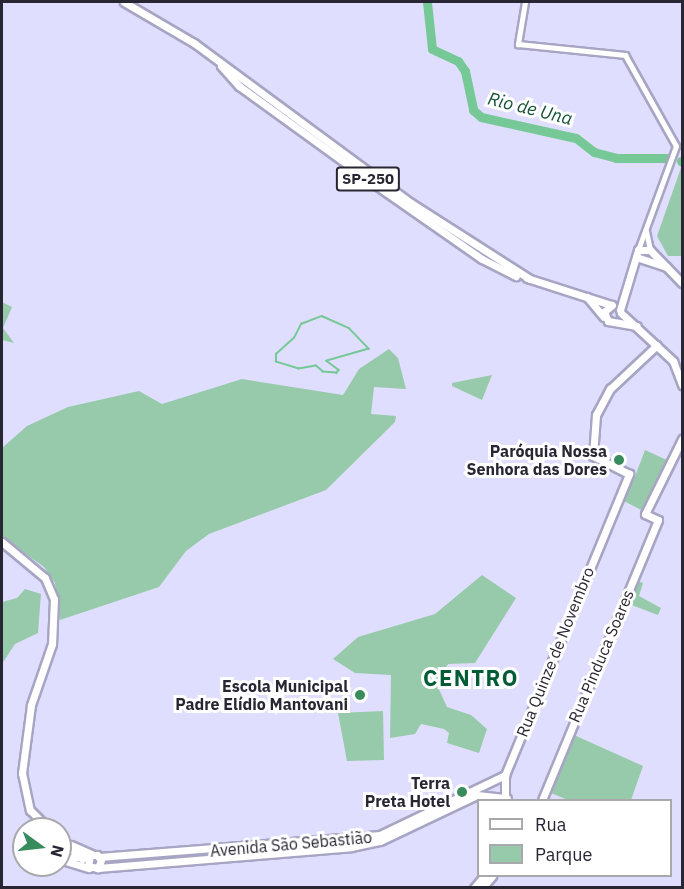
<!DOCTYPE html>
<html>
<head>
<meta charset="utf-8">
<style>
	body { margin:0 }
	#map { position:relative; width:684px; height:889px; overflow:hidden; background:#e0defe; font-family:"IBM Plex Sans",sans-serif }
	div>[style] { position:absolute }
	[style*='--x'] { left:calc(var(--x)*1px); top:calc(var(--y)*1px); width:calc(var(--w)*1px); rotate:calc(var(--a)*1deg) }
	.green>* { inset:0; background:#97caaa }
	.stream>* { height:1.5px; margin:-0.75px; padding:0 0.75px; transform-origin:0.75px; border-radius:0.75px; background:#76c897 }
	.river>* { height:9px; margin:-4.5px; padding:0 4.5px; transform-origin:4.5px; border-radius:4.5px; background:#76c897 }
	.roads { filter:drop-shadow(2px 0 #a7a5c3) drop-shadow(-2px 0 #a7a5c3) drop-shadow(0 2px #a7a5c3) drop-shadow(0 -2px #a7a5c3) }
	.minor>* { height:5px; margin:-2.5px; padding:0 2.5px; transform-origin:2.5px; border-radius:2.5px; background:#fff }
	.major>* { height:7px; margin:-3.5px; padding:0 3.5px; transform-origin:3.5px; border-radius:3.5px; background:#fff }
	.dots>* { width:16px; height:16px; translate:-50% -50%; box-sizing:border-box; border:3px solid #fff; border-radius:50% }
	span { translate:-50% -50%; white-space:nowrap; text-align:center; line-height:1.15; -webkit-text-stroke:6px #fff; paint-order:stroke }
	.shield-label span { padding:2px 4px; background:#fff; border:2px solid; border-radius:4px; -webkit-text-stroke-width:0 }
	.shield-label { font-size:15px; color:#272632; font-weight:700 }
	.poi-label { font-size:16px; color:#272632; font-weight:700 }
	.right { translate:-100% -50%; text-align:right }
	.street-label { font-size:16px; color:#272632 }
	.water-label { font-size:18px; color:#125131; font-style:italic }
	.district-label { font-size:22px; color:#015c35; font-weight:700; letter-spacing:1.5px }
	.frame { position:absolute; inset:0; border:3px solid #272632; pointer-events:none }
	.legend { position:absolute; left:477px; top:799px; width:195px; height:78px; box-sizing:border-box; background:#fff; border:2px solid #a9a8ad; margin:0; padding:8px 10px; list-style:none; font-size:18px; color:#272632 }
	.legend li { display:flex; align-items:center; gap:12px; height:30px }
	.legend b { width:30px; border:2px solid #a9a8ad }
	.north { position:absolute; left:12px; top:817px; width:60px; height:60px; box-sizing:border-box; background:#fff; border:2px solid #a9a8ad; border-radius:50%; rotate:105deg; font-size:16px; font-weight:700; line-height:24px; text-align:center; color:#272632 }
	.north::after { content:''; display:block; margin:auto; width:21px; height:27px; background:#378b5d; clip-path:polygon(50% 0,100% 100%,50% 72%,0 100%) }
</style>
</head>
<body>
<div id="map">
	<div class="green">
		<i style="clip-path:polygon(682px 165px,682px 256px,668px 256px,657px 236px)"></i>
		<i style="clip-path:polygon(2px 302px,12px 307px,3px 328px,14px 343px,2px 340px)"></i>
		<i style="clip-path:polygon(389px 349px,398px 358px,406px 389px,374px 387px,371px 414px,396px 416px,395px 422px,326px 490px,209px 534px,186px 551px,159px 587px,60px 620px,55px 583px,44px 567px,2px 537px,2px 448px,27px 426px,68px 407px,139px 391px,162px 404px,242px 379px,343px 395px,359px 369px)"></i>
		<i style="clip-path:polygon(492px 375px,482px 400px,452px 386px,452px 383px)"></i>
		<i style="clip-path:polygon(645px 450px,669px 461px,645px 512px,624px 501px,630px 478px,634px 479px)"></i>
		<i style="clip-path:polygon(482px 575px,516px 598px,475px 663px,448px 664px,437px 685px,447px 707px,471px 715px,487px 729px,479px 753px,447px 743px,449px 733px,444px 729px,421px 724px,415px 734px,390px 738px,391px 675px,355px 673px,333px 659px,358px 637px,435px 614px)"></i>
		<i style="clip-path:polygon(636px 580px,643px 583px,639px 596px,661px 608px,658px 615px,629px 604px)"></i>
		<i style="clip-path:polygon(25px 589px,41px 594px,38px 633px,15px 644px,2px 664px,2px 602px,17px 598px)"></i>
		<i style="clip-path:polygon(383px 711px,384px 760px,347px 761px,338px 713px)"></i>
		<i style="clip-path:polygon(574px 735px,643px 766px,631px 800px,568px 800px,551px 793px)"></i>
	</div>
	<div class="stream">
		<i style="--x:322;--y:316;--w:30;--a:24"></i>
		<i style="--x:349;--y:328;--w:29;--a:46"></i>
		<i style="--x:369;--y:349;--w:44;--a:164.1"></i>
		<i style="--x:327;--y:361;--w:15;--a:37"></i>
		<i style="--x:339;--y:370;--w:4;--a:124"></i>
		<i style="--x:337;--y:373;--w:14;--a:-176"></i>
		<i style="--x:323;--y:372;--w:9;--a:-139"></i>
		<i style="--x:316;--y:366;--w:17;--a:170"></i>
		<i style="--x:299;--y:369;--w:24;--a:-163"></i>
		<i style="--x:276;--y:362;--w:8;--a:-90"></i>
		<i style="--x:276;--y:354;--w:24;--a:-42"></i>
		<i style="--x:294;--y:338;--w:16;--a:-63"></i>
		<i style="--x:301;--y:324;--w:22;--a:-21"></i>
	</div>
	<div class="river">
		<i style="--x:427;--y:2;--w:47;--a:83.9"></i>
		<i style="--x:432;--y:49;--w:29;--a:25"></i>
		<i style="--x:458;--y:61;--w:12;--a:55"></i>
		<i style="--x:465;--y:71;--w:40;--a:78"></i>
		<i style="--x:473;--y:110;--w:11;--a:41"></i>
		<i style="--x:481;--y:117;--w:97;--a:12.5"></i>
		<i style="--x:576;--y:138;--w:23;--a:38"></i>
		<i style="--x:594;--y:152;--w:23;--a:15"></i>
		<i style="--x:616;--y:158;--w:50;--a:0"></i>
		<i style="--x:681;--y:161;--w:1;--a:45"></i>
	</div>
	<div class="roads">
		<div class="minor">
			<i style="--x:525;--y:2;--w:43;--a:99.5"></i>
			<i style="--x:518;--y:44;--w:108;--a:5.9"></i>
			<i style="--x:625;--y:55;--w:104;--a:60.7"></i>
			<i style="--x:676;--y:146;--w:111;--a:110.1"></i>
			<i style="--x:646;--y:231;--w:19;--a:78"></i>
		</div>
		<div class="major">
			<i style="--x:124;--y:2;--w:81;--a:30.4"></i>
			<i style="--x:194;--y:43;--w:270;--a:36.4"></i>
			<i style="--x:411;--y:203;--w:141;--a:32.6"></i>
			<i style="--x:221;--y:66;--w:27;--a:48"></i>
			<i style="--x:239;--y:86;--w:170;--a:35.9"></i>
			<i style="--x:377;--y:186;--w:128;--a:34.8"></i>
			<i style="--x:482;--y:259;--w:38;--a:27"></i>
			<i style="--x:636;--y:257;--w:32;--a:18"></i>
			<i style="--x:527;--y:278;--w:88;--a:17.8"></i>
			<i style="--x:587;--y:297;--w:26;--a:50"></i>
			<i style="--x:612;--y:305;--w:11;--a:139"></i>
			<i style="--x:604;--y:312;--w:10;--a:66"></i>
			<i style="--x:608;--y:321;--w:29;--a:10"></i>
			<i style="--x:620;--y:310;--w:63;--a:-73.3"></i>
			<i style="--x:638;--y:250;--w:12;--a:0"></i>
			<i style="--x:650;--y:250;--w:46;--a:45.9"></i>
			<i style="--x:621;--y:313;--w:71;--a:42.7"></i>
			<i style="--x:673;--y:361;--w:26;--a:69"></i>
			<i style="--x:2;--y:542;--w:56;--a:39.9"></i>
			<i style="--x:45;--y:578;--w:23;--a:67"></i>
			<i style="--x:54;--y:599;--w:45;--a:92.5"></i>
			<i style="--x:52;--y:644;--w:65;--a:109"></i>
			<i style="--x:31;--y:705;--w:69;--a:97.5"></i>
			<i style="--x:22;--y:773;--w:38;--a:78"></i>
			<i style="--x:30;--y:810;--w:27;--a:45"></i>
			<i style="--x:505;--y:800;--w:25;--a:-90"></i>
			<i style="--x:505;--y:775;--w:326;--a:-67.6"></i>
			<i style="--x:629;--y:474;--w:40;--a:-153.4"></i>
			<i style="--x:593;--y:456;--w:41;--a:-85.8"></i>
			<i style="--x:596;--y:415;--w:30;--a:-62"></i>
			<i style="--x:610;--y:389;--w:64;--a:-43.1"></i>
			<i style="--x:542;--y:800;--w:303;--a:-67.5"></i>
			<i style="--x:658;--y:520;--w:14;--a:-155"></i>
			<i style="--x:645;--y:514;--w:84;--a:-63.7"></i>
			<i style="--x:60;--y:839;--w:30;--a:42"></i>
			<i style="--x:71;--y:845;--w:24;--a:24"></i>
			<i style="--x:99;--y:857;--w:282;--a:-4.5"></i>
			<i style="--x:380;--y:835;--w:139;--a:-25.6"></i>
			<i style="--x:60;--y:859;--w:33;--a:-7"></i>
			<i style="--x:93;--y:855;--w:4;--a:0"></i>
			<i style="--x:97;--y:855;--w:6;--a:51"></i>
			<i style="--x:101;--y:860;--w:9;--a:111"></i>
			<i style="--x:98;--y:868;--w:10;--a:-169"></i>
			<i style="--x:88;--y:866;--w:10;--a:-79"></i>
			<i style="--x:62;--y:860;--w:28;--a:17"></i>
			<i style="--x:98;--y:868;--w:254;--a:-4.7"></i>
			<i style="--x:351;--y:847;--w:30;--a:-12"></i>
			<i style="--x:380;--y:841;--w:107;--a:-25.4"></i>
			<i style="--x:477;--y:795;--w:30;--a:6"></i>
			<i style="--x:474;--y:888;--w:16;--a:-50"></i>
			<i style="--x:482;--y:888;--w:16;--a:-50"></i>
		</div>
	</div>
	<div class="dots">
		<i style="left:619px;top:460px;background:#378b5d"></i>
		<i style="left:360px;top:695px;background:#378b5d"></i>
		<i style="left:462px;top:792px;background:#378b5d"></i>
	</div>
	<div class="shield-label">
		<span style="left:368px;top:179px">SP-250</span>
	</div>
	<div class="poi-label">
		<span class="right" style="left:607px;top:460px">Paróquia Nossa<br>Senhora das Dores</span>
		<span class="right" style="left:348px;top:695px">Escola Municipal<br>Padre Elídio Mantovani</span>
		<span class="right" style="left:450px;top:792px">Terra<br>Preta Hotel</span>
	</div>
	<div class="street-label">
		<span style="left:555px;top:652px;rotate:-68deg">Rua Quinze de Novembro</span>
		<span style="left:601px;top:656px;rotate:-67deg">Rua Pinduca Soares</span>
		<span style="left:291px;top:844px;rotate:-5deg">Avenida São Sebastião</span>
	</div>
	<div class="water-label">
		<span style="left:530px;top:109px;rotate:14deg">Rio de Una</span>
	</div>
	<div class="district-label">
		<span style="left:471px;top:678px">CENTRO</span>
	</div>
	<div class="frame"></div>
	<ul class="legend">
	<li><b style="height:8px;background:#fff"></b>Rua</li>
	<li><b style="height:16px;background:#97caaa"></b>Parque</li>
	</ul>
	<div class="north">N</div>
</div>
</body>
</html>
